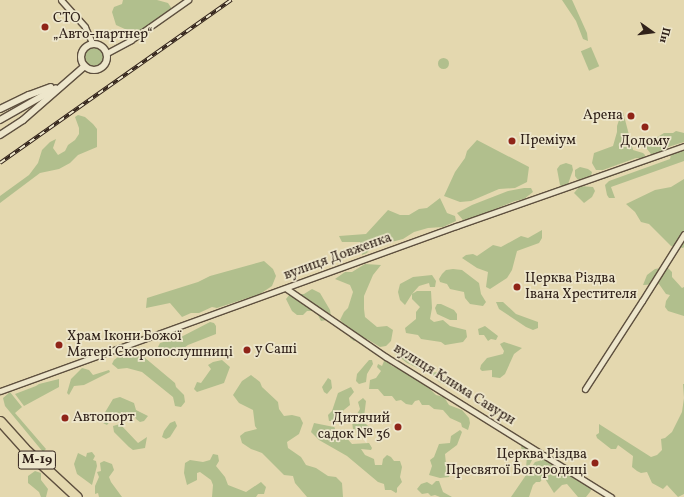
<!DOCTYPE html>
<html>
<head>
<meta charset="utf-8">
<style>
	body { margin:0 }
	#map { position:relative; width:684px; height:497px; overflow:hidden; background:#e4d8af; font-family:Vollkorn,serif }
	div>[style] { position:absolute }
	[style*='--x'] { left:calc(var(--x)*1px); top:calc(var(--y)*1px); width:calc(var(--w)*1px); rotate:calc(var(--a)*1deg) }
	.green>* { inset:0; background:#b1bf8d; transform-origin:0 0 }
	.round { border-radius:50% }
	.roads { filter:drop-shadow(1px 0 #5e503f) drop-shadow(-1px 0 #5e503f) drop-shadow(0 1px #5e503f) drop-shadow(0 -1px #5e503f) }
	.minor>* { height:5px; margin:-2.5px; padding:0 2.5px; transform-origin:2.5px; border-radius:2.5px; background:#ede6cb }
	.tertiary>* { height:6px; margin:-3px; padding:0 3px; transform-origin:3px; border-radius:3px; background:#ede6cb }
	.tertiary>.ring { margin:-3px; padding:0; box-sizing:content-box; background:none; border:6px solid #ede6cb; border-radius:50% }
	.trunk>* { height:9px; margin:-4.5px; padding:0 4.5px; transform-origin:4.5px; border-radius:4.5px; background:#e4d8af }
	.rail>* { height:3.5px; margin-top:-1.75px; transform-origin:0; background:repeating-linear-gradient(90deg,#ede6cb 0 6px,#31221a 0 12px); box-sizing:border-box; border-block:1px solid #31221a }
	.dots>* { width:11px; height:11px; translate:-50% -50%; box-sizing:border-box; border:2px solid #ede6cb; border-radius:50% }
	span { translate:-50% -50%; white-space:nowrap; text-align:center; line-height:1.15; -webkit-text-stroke:3.5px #ede6cb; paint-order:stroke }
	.shield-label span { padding:1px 3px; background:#ede6cb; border:1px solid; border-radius:3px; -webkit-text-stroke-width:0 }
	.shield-label { font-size:13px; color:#31221a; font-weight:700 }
	.poi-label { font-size:14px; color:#31221a }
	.left { translate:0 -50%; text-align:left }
	.right { translate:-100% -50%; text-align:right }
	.street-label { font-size:14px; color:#31221a }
	.north { position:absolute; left:632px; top:12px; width:40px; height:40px; -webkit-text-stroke:3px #ede6cb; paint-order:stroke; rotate:104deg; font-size:11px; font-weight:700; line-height:16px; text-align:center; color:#31221a }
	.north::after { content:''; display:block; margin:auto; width:14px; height:18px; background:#31221a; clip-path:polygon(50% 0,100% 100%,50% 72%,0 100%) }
</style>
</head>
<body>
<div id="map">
	<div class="green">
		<i style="clip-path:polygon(123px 0,157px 0,168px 3px,172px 9px,131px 38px,125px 38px,127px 30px,116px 25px,112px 12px,114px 7px,122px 4px)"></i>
		<i style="clip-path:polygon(562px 0,572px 0,573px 2px,587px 33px,588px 41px,583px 39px,576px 21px)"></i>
		<i style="left:591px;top:47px;width:21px;height:11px;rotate:67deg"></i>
		<i class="round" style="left:85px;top:48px;width:18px;height:18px"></i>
		<i class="round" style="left:437.5px;top:57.5px;width:11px;height:11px"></i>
		<i style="clip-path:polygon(619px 112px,623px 112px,633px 150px,643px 153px,645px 155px,644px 159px,636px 158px,603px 170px,596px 170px,592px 163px,594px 153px,613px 146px,617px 132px,617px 126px,619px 120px,617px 115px)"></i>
		<i style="clip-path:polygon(78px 115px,85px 117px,93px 124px,97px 129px,97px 147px,78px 155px,70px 163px,59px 169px,40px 173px,0 203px,0 196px,29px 175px,38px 163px,42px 150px,50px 142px,56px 139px,53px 148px,58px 155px,65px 151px,68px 145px,75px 140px,79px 134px,79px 128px,75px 117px)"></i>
		<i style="clip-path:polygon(676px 131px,684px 133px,684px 142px,668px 147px,663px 152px,658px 154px,651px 154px,647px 149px,646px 144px,664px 133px,673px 133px)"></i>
		<i style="clip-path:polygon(477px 140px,529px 167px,527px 182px,515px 188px,499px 189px,471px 201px,460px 202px,444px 196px,455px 172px,465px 158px,467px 151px)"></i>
		<i style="clip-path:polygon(684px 148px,684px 161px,611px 187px,615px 198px,609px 198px,607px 195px,605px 185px,609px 181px,670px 159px,671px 155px,604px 179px,606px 176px)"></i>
		<i style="clip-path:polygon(566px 163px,572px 165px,573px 170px,567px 187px,564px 189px,560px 185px,557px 169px,560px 165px)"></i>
		<i style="clip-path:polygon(580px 167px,588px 169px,592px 172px,591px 176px,578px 180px,575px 176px,575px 170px)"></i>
		<i style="clip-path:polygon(684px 179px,684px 247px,683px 248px,671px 246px,649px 224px,641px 222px,635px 212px,626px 204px,655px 190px,671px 187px)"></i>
		<i style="clip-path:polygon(580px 186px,593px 187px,595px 191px,592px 197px,584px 203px,574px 193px)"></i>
		<i style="clip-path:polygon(524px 188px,531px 188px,533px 192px,524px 199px,515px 201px,473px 218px,463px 220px,457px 213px,472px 205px,508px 191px)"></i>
		<i style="clip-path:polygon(440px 198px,447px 213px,455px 216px,456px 221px,443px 227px,428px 228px,414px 232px,403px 239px,372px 247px,367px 253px,362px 255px,360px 242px,342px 242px,339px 236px,366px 234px,388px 210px,400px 215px,409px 215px,419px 209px,427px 208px)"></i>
		<i style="clip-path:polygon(542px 230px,542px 238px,539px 243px,517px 251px,512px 270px,507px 278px,490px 289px,486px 287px,488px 272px,477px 268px,462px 258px,466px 255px,473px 254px,477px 256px,493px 245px,501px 247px,521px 236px,528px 238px)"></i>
		<i style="clip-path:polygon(264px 261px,273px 269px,276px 276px,272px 286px,260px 294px,217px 308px,212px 307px,199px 313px,191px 313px,182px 317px,170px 303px,146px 308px,147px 298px,198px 282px,210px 276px)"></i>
		<i style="clip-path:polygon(365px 264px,381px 265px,373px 275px,364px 296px,364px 309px,365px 317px,377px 327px,387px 326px,393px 330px,391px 341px,386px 346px,380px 347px,367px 339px,354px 341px,350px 338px,352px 334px,349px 329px,340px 320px,344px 312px,348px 308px,353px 292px,350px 285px,335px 279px,345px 272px,352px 272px)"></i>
		<i style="clip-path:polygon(667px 267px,672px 272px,672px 277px,682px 288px,684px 287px,684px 316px,668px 311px,665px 307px,666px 301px,670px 295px,666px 294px,659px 284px,643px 285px,647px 275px,655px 269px)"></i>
		<i style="clip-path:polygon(453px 269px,462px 270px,479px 283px,481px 294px,486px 302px,483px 306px,470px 304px,465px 298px,464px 292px,450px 289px,447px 284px,440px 282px,439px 279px,442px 274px,446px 270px)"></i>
		<i style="clip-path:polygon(432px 275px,436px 281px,435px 287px,430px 287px,429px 283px,419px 286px,412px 294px,417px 291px,431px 291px,432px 308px,430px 319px,434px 322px,443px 320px,450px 326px,466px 330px,467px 337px,463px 342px,445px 345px,441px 342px,421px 339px,418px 335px,406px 333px,405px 328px,416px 319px,416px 312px,420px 307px,412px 299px,412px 294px,405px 305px,400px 300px,398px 292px,400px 284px,413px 277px)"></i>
		<i style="clip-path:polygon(312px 289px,320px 293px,330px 310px,331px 316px,327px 320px,321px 321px,318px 315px,313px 311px,307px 311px,303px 315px,297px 315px,292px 311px,286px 299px,290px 294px,304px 294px)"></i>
		<i style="clip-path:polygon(496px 302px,503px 302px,516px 314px,538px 322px,538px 328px,533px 330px,526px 327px,499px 309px)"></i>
		<i style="clip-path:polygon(437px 304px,441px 304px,454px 310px,457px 314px,457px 320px,450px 320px,437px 314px,435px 308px)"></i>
		<i style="clip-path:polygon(210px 322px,214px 323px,216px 326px,216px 334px,188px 345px,176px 354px,167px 355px,158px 347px,160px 343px,181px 337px)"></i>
		<i style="clip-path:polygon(485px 326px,498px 336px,496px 340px,491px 339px,488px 341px,484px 335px,479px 335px,478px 329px)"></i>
		<i style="clip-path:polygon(504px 342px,522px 348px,514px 354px,505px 374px,500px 378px,492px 377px,492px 370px,482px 371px,480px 369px,481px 365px,487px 358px,503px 354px,504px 351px,500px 344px)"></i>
		<i style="clip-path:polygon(396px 348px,416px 359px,428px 368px,424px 371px,407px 363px,394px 353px,393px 349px)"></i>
		<i style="clip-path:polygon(138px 352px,175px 383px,176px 387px,184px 395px,185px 402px,181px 407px,175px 406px,173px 397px,142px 372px,127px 368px,118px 369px,112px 364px,114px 360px,118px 357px)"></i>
		<i style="clip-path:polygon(222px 360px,230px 367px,224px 383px,197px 392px,194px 389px,197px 382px,201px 383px,211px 369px,208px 365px,213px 362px)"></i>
		<i style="clip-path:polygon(369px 360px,372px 360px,373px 364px,367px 374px,366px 382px,359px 384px,356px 381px,357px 374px)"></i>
		<i style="clip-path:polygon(384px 361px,388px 361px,392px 366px,402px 370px,428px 387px,436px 395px,444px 397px,449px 405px,462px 410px,469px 418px,470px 423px,468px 430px,462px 427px,461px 423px,450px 418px,443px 410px,434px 409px,429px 405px,422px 405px,419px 400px,415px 401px,412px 405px,406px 404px,401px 400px,396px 401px,392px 396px,384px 396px,378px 389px,369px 389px,370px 380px,376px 378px,381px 371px,377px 367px,378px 364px,382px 366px)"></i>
		<i style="clip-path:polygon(82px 368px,89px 370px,93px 375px,109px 370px,110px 372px,84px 385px,74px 386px,69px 395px,67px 393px,71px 379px)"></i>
		<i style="clip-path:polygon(436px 372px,449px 381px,451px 384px,447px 385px,439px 382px,431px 373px)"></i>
		<i style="clip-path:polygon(251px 375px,260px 382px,262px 387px,278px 402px,279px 409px,284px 416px,292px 415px,300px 417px,303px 423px,299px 434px,287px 442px,288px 448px,301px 457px,306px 465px,316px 468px,328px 476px,336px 477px,342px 483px,343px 497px,307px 497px,295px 483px,293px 476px,284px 475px,262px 453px,251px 449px,242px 443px,240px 436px,245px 432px,257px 429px,255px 426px,253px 410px,239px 403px,233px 395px,242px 381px)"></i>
		<i style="clip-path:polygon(328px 378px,331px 380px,332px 388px,327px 394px,324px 392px,322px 387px)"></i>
		<i style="clip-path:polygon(59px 379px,59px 387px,24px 406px,15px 394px,36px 386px,39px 384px)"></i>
		<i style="clip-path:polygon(683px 384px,684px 384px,684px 494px,678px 497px,667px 485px,663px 489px,652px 483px,647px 472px,641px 473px,637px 471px,632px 467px,633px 456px,618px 445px,616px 449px,611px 449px,597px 438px,596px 435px,599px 433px,599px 424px,651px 457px,657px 455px,662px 450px,661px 439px,665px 438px,672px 432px,682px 412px,684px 398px)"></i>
		<i style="clip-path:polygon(351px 387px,354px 392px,349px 398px,350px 405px,339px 414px,335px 421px,329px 421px,328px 415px,332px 411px,338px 393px)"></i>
		<i style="clip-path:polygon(10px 392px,22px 407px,15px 413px,46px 449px,43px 452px,5px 406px,3px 398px)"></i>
		<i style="clip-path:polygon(120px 397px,134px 403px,136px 410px,148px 416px,144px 421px,140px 422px,136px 419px,133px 413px,126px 414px,120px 418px,111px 420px,107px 425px,103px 423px,104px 414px,113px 399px)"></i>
		<i style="clip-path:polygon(363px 398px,366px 401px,364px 417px,360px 417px,357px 414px,360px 409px,358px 402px)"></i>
		<i style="clip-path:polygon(356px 420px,364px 422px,372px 430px,368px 433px,353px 429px,352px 422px)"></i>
		<i style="clip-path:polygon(175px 421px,177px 426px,170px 437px,166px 439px,162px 437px,164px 431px,170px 423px)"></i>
		<i style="clip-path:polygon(314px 423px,334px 427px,335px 428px,334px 434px,339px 436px,344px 435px,352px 444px,369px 443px,372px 448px,371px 450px,361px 449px,365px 455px,374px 459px,375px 465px,382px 465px,383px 459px,387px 455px,391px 457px,394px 461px,400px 461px,402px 467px,400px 477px,402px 482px,397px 488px,397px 492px,396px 493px,391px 490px,385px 490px,384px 484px,378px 482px,347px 456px,319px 440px,311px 432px)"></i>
		<i style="clip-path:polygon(120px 424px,138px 443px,147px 437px,145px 448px,133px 450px,129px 447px,114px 432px,113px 426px)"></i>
		<i style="clip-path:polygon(460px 430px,462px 432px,457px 445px,445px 454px,446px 464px,450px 467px,451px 470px,449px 477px,440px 478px,429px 475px,432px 466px,430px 460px,434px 457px,439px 444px,450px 443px,451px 436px)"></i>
		<i style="clip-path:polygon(521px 446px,528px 446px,538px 454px,533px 458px,528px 468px,526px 468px,527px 456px,522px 452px)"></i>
		<i style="clip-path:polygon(92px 452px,95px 456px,93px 460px,96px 461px,97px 466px,92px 485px,77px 474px,74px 464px,78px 453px,86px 457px,87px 453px)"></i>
		<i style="clip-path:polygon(213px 454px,218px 455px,219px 461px,216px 466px,225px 477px,228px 485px,246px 492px,261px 482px,266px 487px,264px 494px,258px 494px,256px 497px,212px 497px,213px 485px,211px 480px,200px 472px,197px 473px,197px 480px,187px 485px,184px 473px,185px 463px,190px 460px,203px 462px,210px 460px)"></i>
		<i style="clip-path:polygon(546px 459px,592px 488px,590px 492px,586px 497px,578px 497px,567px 484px,562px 485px,554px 493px,544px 477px,540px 482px,536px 482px,533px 485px,529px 497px,511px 497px,535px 462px)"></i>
		<i style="clip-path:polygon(104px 461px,112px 464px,114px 470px,109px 477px,111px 482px,122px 497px,99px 497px,98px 493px,95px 494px,95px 486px,99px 477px,97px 472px,101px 471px,100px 463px)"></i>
		<i style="clip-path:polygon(35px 471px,41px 473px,41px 480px,48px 489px,46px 497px,41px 497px,39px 492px,28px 483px,28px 476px)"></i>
		<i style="clip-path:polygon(436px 481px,439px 481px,443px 492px,452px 497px,440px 497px,435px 495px,431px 496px,428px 493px,422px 494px,417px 489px,421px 484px,427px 482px,432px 485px)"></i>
	</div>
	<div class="roads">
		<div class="minor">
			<i style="--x:61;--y:0;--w:36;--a:48"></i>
			<i style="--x:85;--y:27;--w:17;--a:66"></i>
			<i style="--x:107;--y:53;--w:27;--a:-28"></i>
			<i style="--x:131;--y:40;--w:70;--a:-35.1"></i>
			<i style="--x:287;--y:289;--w:120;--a:34.5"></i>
			<i style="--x:386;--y:357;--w:265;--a:31.9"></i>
			<i style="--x:585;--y:389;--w:105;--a:-57.1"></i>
			<i style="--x:642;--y:301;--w:79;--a:-57.9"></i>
			<i style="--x:0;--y:391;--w:485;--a:-19.9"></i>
			<i style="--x:456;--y:226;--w:242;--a:-19.3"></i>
		</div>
		<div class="tertiary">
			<i class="ring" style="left:81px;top:44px;width:20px;height:20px"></i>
			<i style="--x:0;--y:109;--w:32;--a:-26"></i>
			<i style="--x:29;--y:95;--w:23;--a:-20"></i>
			<i style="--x:0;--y:120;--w:64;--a:-29.7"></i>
			<i style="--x:0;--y:135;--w:27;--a:-33"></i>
			<i style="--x:23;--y:120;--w:82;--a:-41.1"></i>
		</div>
		<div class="trunk">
			<i style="--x:0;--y:421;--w:36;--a:48"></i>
			<i style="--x:24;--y:448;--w:72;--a:42.8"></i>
		</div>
	</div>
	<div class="rail">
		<i style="--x:0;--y:163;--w:283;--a:-35.2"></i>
	</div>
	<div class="dots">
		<i style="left:45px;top:27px;background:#8f2418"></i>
		<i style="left:631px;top:116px;background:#8f2418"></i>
		<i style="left:645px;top:127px;background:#8f2418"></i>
		<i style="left:512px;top:141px;background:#8f2418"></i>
		<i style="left:517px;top:287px;background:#8f2418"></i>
		<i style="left:59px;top:345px;background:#8f2418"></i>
		<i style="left:247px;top:350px;background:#8f2418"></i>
		<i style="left:65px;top:418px;background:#8f2418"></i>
		<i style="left:398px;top:427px;background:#8f2418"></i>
		<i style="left:595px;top:463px;background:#8f2418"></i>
	</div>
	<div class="shield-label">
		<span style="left:37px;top:460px">М-19</span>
	</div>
	<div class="poi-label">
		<span class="left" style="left:53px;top:27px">СТО<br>„Авто-партнер“</span>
		<span class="right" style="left:623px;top:116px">Арена</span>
		<span class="left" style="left:520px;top:141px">Преміум</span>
		<span style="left:645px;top:142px">Додому</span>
		<span class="left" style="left:525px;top:287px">Церква Різдва<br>Івана Хрестителя</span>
		<span class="left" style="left:67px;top:345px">Храм Ікони Божої<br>Матері Скоропослушниці</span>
		<span class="left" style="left:255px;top:350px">у Саші</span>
		<span class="left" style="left:73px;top:418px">Автопорт</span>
		<span class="right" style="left:390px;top:427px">Дитячий<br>садок № 36</span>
		<span class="right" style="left:587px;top:463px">Церква Різдва<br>Пресвятої Богородиці</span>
	</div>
	<div class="street-label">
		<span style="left:338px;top:257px;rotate:-20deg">вулиця Довженка</span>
		<span style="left:454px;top:385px;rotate:32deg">вулиця Клима Савури</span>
	</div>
	<div class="north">Пн</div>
</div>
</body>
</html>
